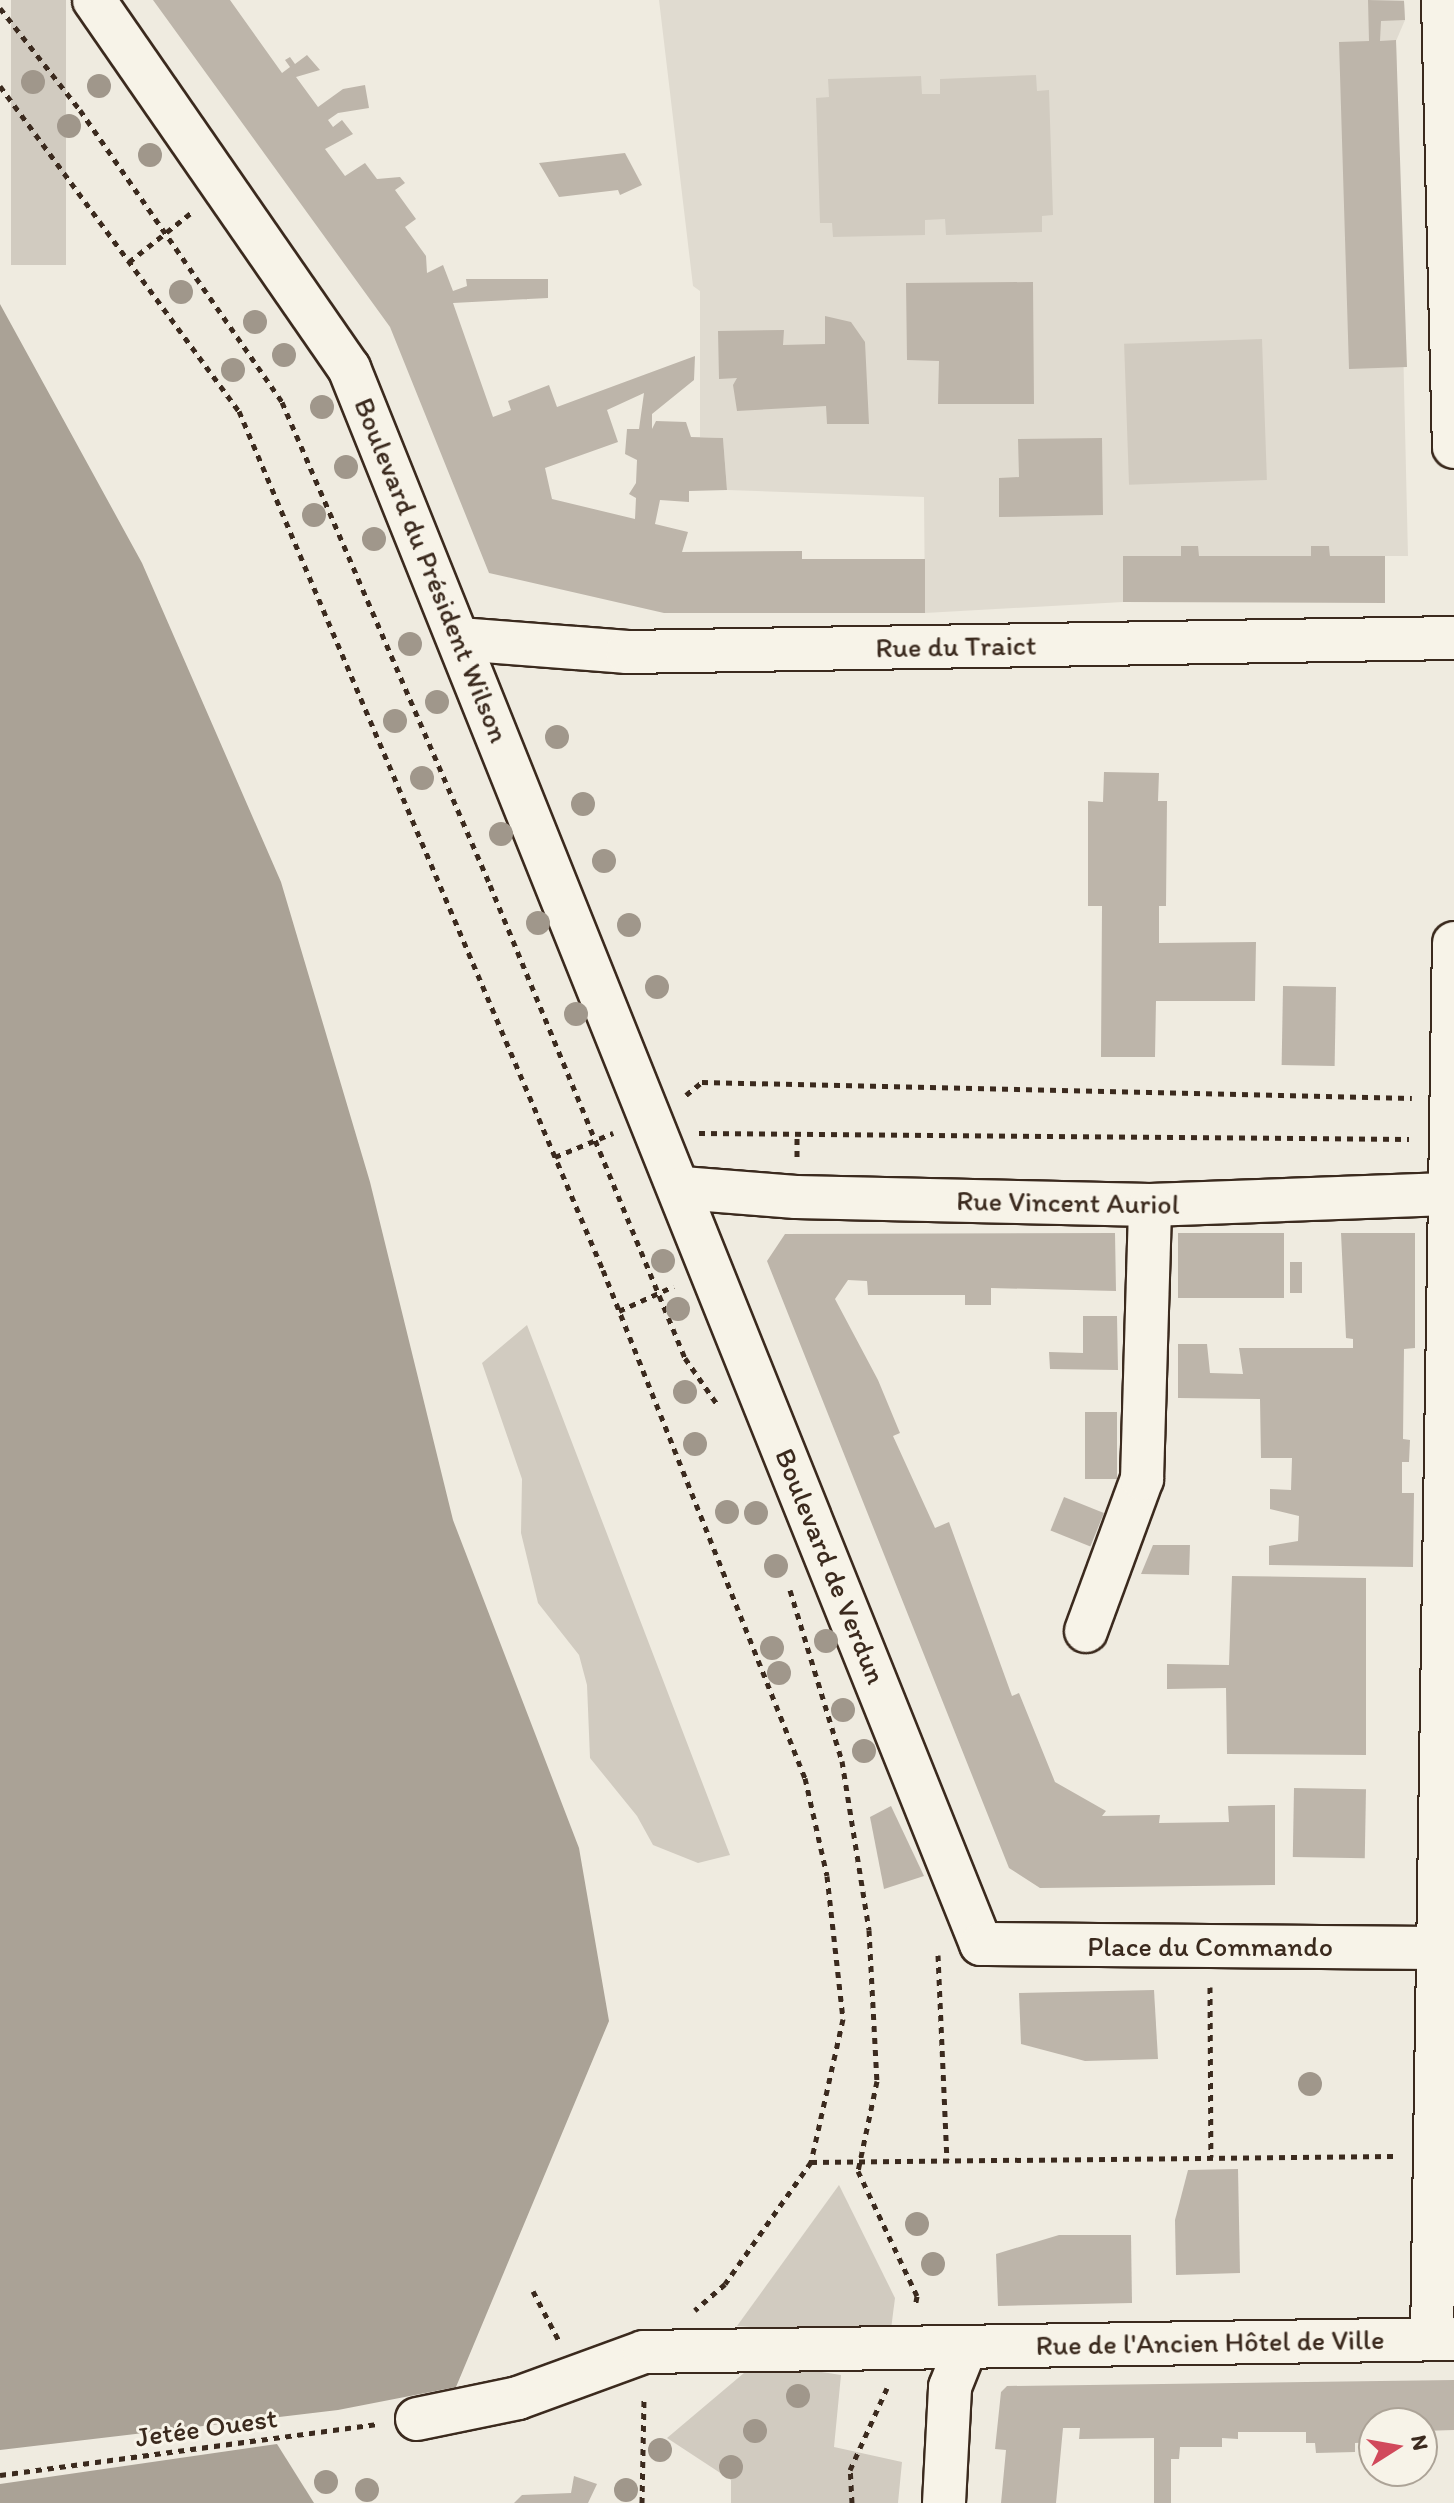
<!DOCTYPE html>
<html>
<head>
<meta charset="utf-8">
<style>
	body { margin:0 }
	#map { position:relative; width:1454px; height:2503px; overflow:hidden; background:#efebe0; font-family:Itim,sans-serif }
	div>[style] { position:absolute }
	[style*='--x'] { left:calc(var(--x)*1px); top:calc(var(--y)*1px); width:calc(var(--w)*1px); rotate:calc(var(--a)*1deg) }
	.built>* { inset:0; background:#e0dbd0 }
	.green>* { inset:0; background:#d1cbc0; transform-origin:0 0 }
	.water>* { inset:0; background:#aaa296 }
	.building>* { inset:0; background:#bdb5aa; transform-origin:0 0 }
	.path>* { height:5px; margin-top:-2.5px; transform-origin:0; background:repeating-linear-gradient(90deg,#3b2a1e 0 6px,transparent 0 12px) }
	.roads { filter:drop-shadow(2px 0 #3b2a1e) drop-shadow(-2px 0 #3b2a1e) drop-shadow(0 2px #3b2a1e) drop-shadow(0 -2px #3b2a1e) }
	.minor>* { height:42px; margin:-21px; padding:0 21px; transform-origin:21px; border-radius:21px; background:#f7f3e8 }
	.trees>* { width:24px; height:24px; margin:-12px; border-radius:50%; background:#a0978b }
	span { translate:-50% -50%; white-space:nowrap; text-align:center; line-height:1.15; -webkit-text-stroke:6px #f7f3e8; paint-order:stroke }
	.street-label { font-size:28px; color:#3b2a1e }
	.north { position:absolute; left:1358px; top:2407px; width:80px; height:80px; box-sizing:border-box; background:#f7f3e8; border:2px solid #aca397; border-radius:50%; rotate:79deg; font-size:22px; font-weight:700; line-height:32px; text-align:center; color:#3b2a1e }
	.north::after { content:''; display:block; margin:auto; width:28px; height:36px; background:#d1495b; clip-path:polygon(50% 0,100% 100%,50% 72%,0 100%) }
</style>
</head>
<body>
<div id="map">
	<div class="built">
		<i style="clip-path:polygon(659px 0,1404px 0,1405px 20px,1396px 41px,1408px 556px,1330px 556px,1329px 546px,1312px 546px,1311px 556px,1199px 556px,1181px 546px,1181px 556px,1124px 556px,1123px 602px,925px 613px,924px 497px,727px 490px,723px 438px,700px 437px,700px 291px,693px 286px)"></i>
	</div>
	<div class="green">
		<i style="left:11px;top:0;width:55px;height:265px"></i>
		<i style="clip-path:polygon(1036px 75px,1037px 91px,1049px 90px,1053px 215px,1042px 216px,1042px 232px,946px 235px,945px 219px,925px 220px,925px 235px,833px 237px,832px 223px,820px 223px,816px 98px,829px 97px,828px 79px,921px 76px,922px 94px,940px 94px,940px 79px)"></i>
		<i style="left:1262px;top:339px;width:141px;height:138px;rotate:88deg"></i>
		<i style="clip-path:polygon(527px 1325px,730px 1855px,698px 1863px,653px 1845px,637px 1816px,590px 1758px,587px 1685px,579px 1655px,538px 1603px,521px 1533px,522px 1479px,482px 1363px)"></i>
		<i style="clip-path:polygon(839px 2185px,895px 2298px,890px 2337px,737px 2326px)"></i>
		<i style="clip-path:polygon(757px 2362px,841px 2375px,834px 2447px,902px 2462px,898px 2503px,731px 2503px,731px 2480px,667px 2438px)"></i>
	</div>
	<div class="water">
		<i style="clip-path:polygon(0 304px,142px 563px,281px 882px,370px 1182px,453px 1520px,579px 1848px,609px 2021px,456px 2387px,338px 2410px,0 2450px)"></i>
		<i style="clip-path:polygon(277px 2444px,314px 2503px,0 2503px,0 2484px)"></i>
	</div>
	<div class="building">
		<i style="clip-path:polygon(evenodd,153px 0,230px 0,282px 73px,290px 67px,285px 60px,290px 57px,295px 64px,307px 55px,320px 70px,296px 77px,318px 107px,343px 89px,365px 85px,369px 108px,338px 113px,328px 120px,333px 127px,342px 120px,353px 134px,325px 149px,345px 176px,365px 163px,377px 179px,400px 177px,405px 183px,395px 190px,416px 219px,405px 227px,426px 256px,427px 273px,443px 265px,453px 291px,467px 286px,466px 279px,548px 279px,548px 298px,453px 303px,493px 417px,511px 410px,508px 401px,549px 385px,557px 407px,695px 356px,694px 380px,652px 414px,652px 429px,656px 421px,686px 422px,691px 437px,723px 438px,727px 490px,689px 491px,689px 502px,660px 500px,655px 524px,688px 532px,682px 552px,802px 551px,802px 559px,925px 559px,925px 613px,664px 613px,489px 573px,390px 327px,153px 0,644px 393px,639px 429px,627px 429px,625px 454px,637px 460px,636px 483px,629px 494px,636px 498px,635px 519px,552px 499px,545px 468px,618px 442px,607px 410px,644px 393px)"></i>
		<i style="clip-path:polygon(1368px 0,1404px 1px,1405px 20px,1381px 21px,1380px 41px,1396px 40px,1407px 367px,1349px 369px,1339px 42px,1369px 41px)"></i>
		<i style="clip-path:polygon(625px 153px,642px 185px,620px 195px,618px 190px,559px 197px,539px 163px)"></i>
		<i style="clip-path:polygon(1033px 282px,1034px 404px,938px 404px,939px 361px,907px 360px,906px 283px)"></i>
		<i style="clip-path:polygon(825px 316px,851px 322px,865px 342px,869px 424px,827px 424px,826px 406px,737px 411px,733px 385px,737px 378px,719px 379px,718px 331px,784px 330px,783px 345px,825px 344px)"></i>
		<i style="clip-path:polygon(1102px 438px,1103px 515px,999px 517px,999px 478px,1019px 477px,1018px 439px)"></i>
		<i style="clip-path:polygon(1181px 546px,1198px 546px,1199px 556px,1311px 556px,1311px 546px,1329px 546px,1330px 556px,1385px 556px,1385px 603px,1123px 602px,1123px 556px,1181px 556px)"></i>
		<i style="clip-path:polygon(1104px 772px,1159px 773px,1158px 801px,1167px 801px,1166px 906px,1159px 906px,1159px 943px,1256px 942px,1255px 1001px,1156px 1001px,1155px 1057px,1101px 1057px,1102px 906px,1088px 906px,1088px 801px,1103px 802px)"></i>
		<i style="left:1336px;top:987px;width:79px;height:53px;rotate:91deg"></i>
		<i style="clip-path:polygon(1115px 1233px,1116px 1291px,991px 1288px,991px 1305px,965px 1305px,965px 1295px,868px 1295px,867px 1281px,848px 1280px,835px 1299px,878px 1380px,900px 1433px,893px 1436px,935px 1528px,949px 1522px,1012px 1696px,1019px 1693px,1055px 1782px,1106px 1811px,1102px 1816px,1160px 1815px,1159px 1823px,1229px 1822px,1228px 1806px,1275px 1805px,1275px 1885px,1040px 1888px,1009px 1868px,767px 1261px,785px 1234px)"></i>
		<i style="left:1178px;top:1233px;width:106px;height:65px"></i>
		<i style="clip-path:polygon(1341px 1233px,1415px 1233px,1415px 1348px,1404px 1349px,1403px 1439px,1410px 1440px,1409px 1462px,1402px 1462px,1402px 1493px,1414px 1493px,1413px 1567px,1269px 1565px,1269px 1546px,1298px 1541px,1299px 1516px,1270px 1509px,1270px 1489px,1291px 1490px,1292px 1458px,1261px 1458px,1260px 1399px,1178px 1398px,1178px 1344px,1207px 1344px,1210px 1373px,1243px 1374px,1239px 1348px,1353px 1348px,1353px 1339px,1346px 1338px)"></i>
		<i style="left:1290px;top:1262px;width:12px;height:31px"></i>
		<i style="clip-path:polygon(1083px 1316px,1117px 1316px,1118px 1370px,1050px 1369px,1049px 1352px,1083px 1353px)"></i>
		<i style="left:1085px;top:1412px;width:32px;height:67px"></i>
		<i style="left:1064px;top:1497px;width:43px;height:36px;rotate:22deg"></i>
		<i style="clip-path:polygon(1153px 1545px,1190px 1545px,1189px 1575px,1141px 1574px)"></i>
		<i style="clip-path:polygon(1232px 1576px,1366px 1578px,1366px 1755px,1227px 1754px,1226px 1688px,1167px 1689px,1167px 1664px,1229px 1665px)"></i>
		<i style="left:1294px;top:1788px;width:72px;height:69px;rotate:1deg"></i>
		<i style="clip-path:polygon(891px 1806px,924px 1876px,884px 1889px,870px 1817px)"></i>
		<i style="clip-path:polygon(1154px 1990px,1158px 2059px,1085px 2061px,1021px 2044px,1019px 1993px)"></i>
		<i style="clip-path:polygon(1238px 2169px,1240px 2273px,1176px 2275px,1175px 2220px,1188px 2170px)"></i>
		<i style="clip-path:polygon(1059px 2235px,1131px 2235px,1132px 2303px,998px 2306px,996px 2254px)"></i>
		<i style="clip-path:polygon(1454px 2380px,1454px 2430px,1422px 2431px,1422px 2423px,1374px 2423px,1374px 2442px,1355px 2443px,1355px 2452px,1316px 2453px,1315px 2443px,1306px 2443px,1306px 2432px,1238px 2432px,1238px 2439px,1222px 2438px,1222px 2447px,1180px 2447px,1179px 2459px,1171px 2459px,1171px 2503px,1154px 2503px,1154px 2438px,1079px 2439px,1080px 2428px,1063px 2428px,1056px 2503px,1001px 2503px,1006px 2450px,995px 2449px,1001px 2392px,1007px 2386px)"></i>
		<i style="clip-path:polygon(574px 2476px,597px 2484px,588px 2503px,514px 2503px,522px 2495px,571px 2493px)"></i>
	</div>
	<div class="path">
		<i style="--x:0;--y:8;--w:130;--a:51.9"></i>
		<i style="--x:80;--y:110;--w:355;--a:55.3"></i>
		<i style="--x:282;--y:402;--w:526;--a:66.7"></i>
		<i style="--x:490;--y:885;--w:512;--a:67.6"></i>
		<i style="--x:685;--y:1358;--w:56;--a:55.2"></i>
		<i style="--x:0;--y:86;--w:403;--a:53.7"></i>
		<i style="--x:239;--y:411;--w:933;--a:67.04"></i>
		<i style="--x:603;--y:1270;--w:547;--a:68.32"></i>
		<i style="--x:805;--y:1778;--w:100;--a:77.3"></i>
		<i style="--x:827;--y:1876;--w:144;--a:83.6"></i>
		<i style="--x:843;--y:2019;--w:147;--a:102.6"></i>
		<i style="--x:811;--y:2162;--w:149;--a:125.2"></i>
		<i style="--x:725;--y:2284;--w:40;--a:139"></i>
		<i style="--x:129;--y:262;--w:80;--a:-38.4"></i>
		<i style="--x:686;--y:1095;--w:21;--a:-39"></i>
		<i style="--x:702;--y:1082;--w:710;--a:1.29"></i>
		<i style="--x:699;--y:1133;--w:710;--a:0.48"></i>
		<i style="--x:797;--y:1138;--w:19;--a:90"></i>
		<i style="--x:555;--y:1157;--w:63;--a:-22.5"></i>
		<i style="--x:619;--y:1311;--w:60;--a:-24.4"></i>
		<i style="--x:790;--y:1590;--w:179;--a:73.1"></i>
		<i style="--x:842;--y:1761;--w:171;--a:80.9"></i>
		<i style="--x:869;--y:1930;--w:151;--a:87"></i>
		<i style="--x:877;--y:2081;--w:92;--a:101.9"></i>
		<i style="--x:858;--y:2171;--w:138;--a:64.7"></i>
		<i style="--x:917;--y:2296;--w:11;--a:100"></i>
		<i style="--x:938;--y:1955;--w:205;--a:87.5"></i>
		<i style="--x:1210;--y:1987;--w:170;--a:89.7"></i>
		<i style="--x:811;--y:2162;--w:583;--a:-0.59"></i>
		<i style="--x:533;--y:2291;--w:56;--a:62.5"></i>
		<i style="--x:0;--y:2475;--w:379;--a:-7.7"></i>
		<i style="--x:642;--y:2503;--w:107;--a:-88.9"></i>
		<i style="--x:852;--y:2503;--w:33;--a:-93"></i>
		<i style="--x:850;--y:2470;--w:90;--a:-65.7"></i>
	</div>
	<div class="roads">
		<div class="minor">
			<i style="--x:94;--y:0;--w:448;--a:55.3"></i>
			<i style="--x:349;--y:368;--w:1698;--a:68.15"></i>
			<i style="--x:981;--y:1944;--w:458;--a:0.5"></i>
			<i style="--x:1443;--y:0;--w:447;--a:88.6"></i>
			<i style="--x:459;--y:639;--w:169;--a:4.4"></i>
			<i style="--x:627;--y:652;--w:827;--a:-0.97"></i>
			<i style="--x:682;--y:1188;--w:114;--a:4.5"></i>
			<i style="--x:796;--y:1197;--w:354;--a:1.3"></i>
			<i style="--x:1150;--y:1205;--w:304;--a:-2.1"></i>
			<i style="--x:1086;--y:1631;--w:162;--a:-69.8"></i>
			<i style="--x:1142;--y:1479;--w:274;--a:-88.3"></i>
			<i style="--x:1432;--y:2339;--w:1396;--a:-89.1"></i>
			<i style="--x:417;--y:2419;--w:103;--a:-11.7"></i>
			<i style="--x:518;--y:2398;--w:134;--a:-20.1"></i>
			<i style="--x:644;--y:2352;--w:810;--a:-0.92"></i>
			<i style="--x:944;--y:2503;--w:116;--a:-87"></i>
			<i style="--x:950;--y:2387;--w:43;--a:-68.2"></i>
		</div>
	</div>
	<div class="trees">
		<i style="left:33px;top:82px"></i>
		<i style="left:99px;top:86px"></i>
		<i style="left:69px;top:126px"></i>
		<i style="left:150px;top:155px"></i>
		<i style="left:181px;top:292px"></i>
		<i style="left:255px;top:322px"></i>
		<i style="left:284px;top:355px"></i>
		<i style="left:233px;top:370px"></i>
		<i style="left:322px;top:407px"></i>
		<i style="left:346px;top:467px"></i>
		<i style="left:314px;top:515px"></i>
		<i style="left:374px;top:539px"></i>
		<i style="left:410px;top:644px"></i>
		<i style="left:437px;top:702px"></i>
		<i style="left:395px;top:721px"></i>
		<i style="left:557px;top:737px"></i>
		<i style="left:422px;top:778px"></i>
		<i style="left:583px;top:804px"></i>
		<i style="left:501px;top:834px"></i>
		<i style="left:604px;top:861px"></i>
		<i style="left:538px;top:923px"></i>
		<i style="left:629px;top:925px"></i>
		<i style="left:657px;top:987px"></i>
		<i style="left:576px;top:1014px"></i>
		<i style="left:663px;top:1261px"></i>
		<i style="left:678px;top:1309px"></i>
		<i style="left:685px;top:1392px"></i>
		<i style="left:695px;top:1444px"></i>
		<i style="left:727px;top:1512px"></i>
		<i style="left:756px;top:1513px"></i>
		<i style="left:776px;top:1566px"></i>
		<i style="left:826px;top:1641px"></i>
		<i style="left:772px;top:1648px"></i>
		<i style="left:779px;top:1673px"></i>
		<i style="left:843px;top:1710px"></i>
		<i style="left:864px;top:1751px"></i>
		<i style="left:1310px;top:2084px"></i>
		<i style="left:917px;top:2224px"></i>
		<i style="left:933px;top:2264px"></i>
		<i style="left:798px;top:2396px"></i>
		<i style="left:755px;top:2431px"></i>
		<i style="left:660px;top:2450px"></i>
		<i style="left:731px;top:2467px"></i>
		<i style="left:326px;top:2482px"></i>
		<i style="left:367px;top:2490px"></i>
		<i style="left:626px;top:2490px"></i>
	</div>
	<div class="street-label">
		<span style="left:432px;top:570px;rotate:68deg">Boulevard du Président Wilson</span>
		<span style="left:956px;top:646px;rotate:-1deg">Rue du Traict</span>
		<span style="left:1068px;top:1202px;rotate:1deg">Rue Vincent Auriol</span>
		<span style="left:831px;top:1566px;rotate:68deg">Boulevard de Verdun</span>
		<span style="left:1210px;top:1946px">Place du Commando</span>
		<span style="left:1210px;top:2342px;rotate:-1deg">Rue de l'Ancien Hôtel de Ville</span>
		<span style="left:206px;top:2427px;rotate:-8deg">Jetée Ouest</span>
	</div>
	<div class="north">N</div>
</div>
</body>
</html>
